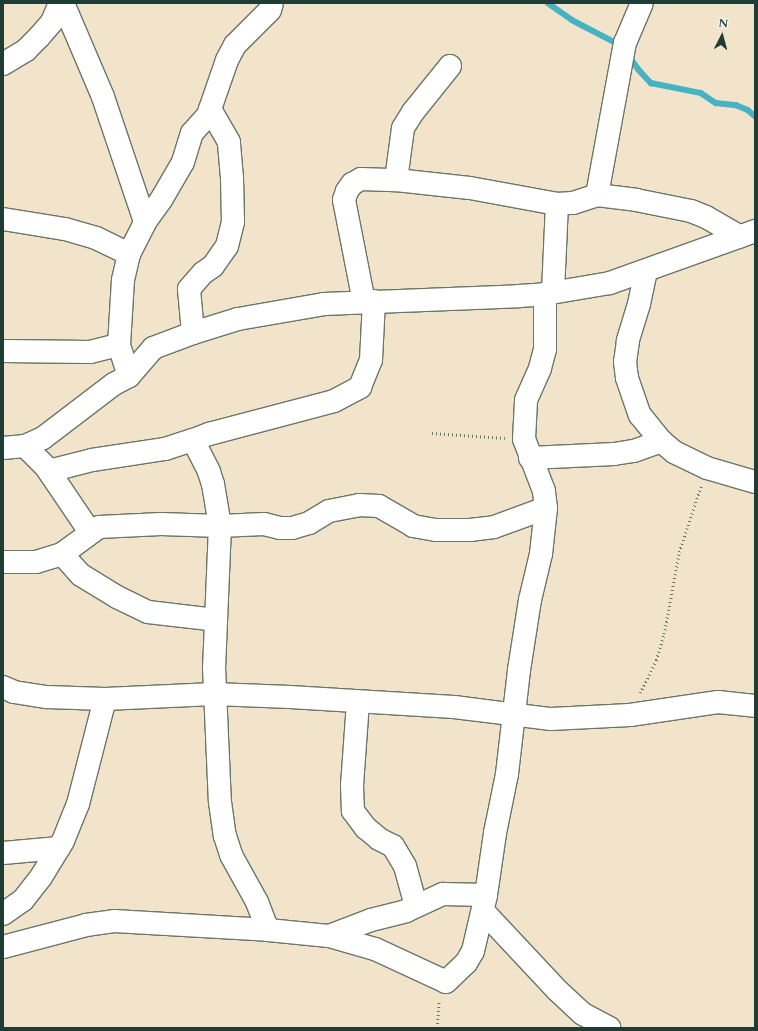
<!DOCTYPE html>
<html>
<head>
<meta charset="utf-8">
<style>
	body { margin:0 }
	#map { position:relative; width:758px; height:1031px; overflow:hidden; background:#f1e4ca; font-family:Cardo,serif }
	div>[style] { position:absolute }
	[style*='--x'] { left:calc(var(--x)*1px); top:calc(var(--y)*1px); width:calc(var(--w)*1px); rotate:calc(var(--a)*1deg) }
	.stream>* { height:5.5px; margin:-2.75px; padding:0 2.75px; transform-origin:2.75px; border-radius:2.75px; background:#46b2c3 }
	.path>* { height:2.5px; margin-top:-1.25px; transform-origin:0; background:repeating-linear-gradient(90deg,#687768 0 1px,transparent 0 4px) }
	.roads { filter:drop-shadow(1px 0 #687768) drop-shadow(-1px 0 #687768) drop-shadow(0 1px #687768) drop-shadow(0 -1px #687768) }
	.minor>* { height:22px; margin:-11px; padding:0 11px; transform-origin:11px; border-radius:11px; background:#fff }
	span { translate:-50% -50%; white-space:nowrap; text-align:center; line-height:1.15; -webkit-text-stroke:3px #f7f3e8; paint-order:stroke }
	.frame { position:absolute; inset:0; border:4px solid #1f3d34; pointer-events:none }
	.north { position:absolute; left:702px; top:16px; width:40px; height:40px; -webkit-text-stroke:3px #f7f3e8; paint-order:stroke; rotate:6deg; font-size:11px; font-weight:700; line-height:16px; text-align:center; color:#1f3d34 }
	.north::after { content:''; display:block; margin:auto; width:14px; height:18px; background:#1f3d34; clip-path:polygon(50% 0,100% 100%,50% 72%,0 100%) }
</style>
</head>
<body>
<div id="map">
	<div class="stream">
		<i style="--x:548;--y:3;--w:29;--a:35"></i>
		<i style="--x:572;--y:20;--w:54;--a:27.5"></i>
		<i style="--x:629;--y:56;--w:17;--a:54"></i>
		<i style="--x:639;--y:70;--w:18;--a:47"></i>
		<i style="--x:651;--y:83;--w:51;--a:11.3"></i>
		<i style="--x:701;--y:93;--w:18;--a:34"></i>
		<i style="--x:716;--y:103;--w:20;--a:6"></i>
		<i style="--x:736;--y:105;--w:13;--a:23"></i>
		<i style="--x:748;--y:110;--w:9;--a:41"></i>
	</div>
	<div class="path">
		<i style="--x:432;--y:433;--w:73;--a:3.9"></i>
		<i style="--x:640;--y:693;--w:37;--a:-64"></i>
		<i style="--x:656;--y:660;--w:27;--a:-73"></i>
		<i style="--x:664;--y:634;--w:83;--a:-79.6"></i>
		<i style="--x:679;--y:552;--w:70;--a:-71.6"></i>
		<i style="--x:437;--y:1028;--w:27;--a:-86"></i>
	</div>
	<div class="roads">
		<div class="minor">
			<i style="--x:63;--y:3;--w:102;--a:66.9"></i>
			<i style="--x:103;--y:97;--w:132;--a:71.4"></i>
			<i style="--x:3;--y:64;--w:27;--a:-31"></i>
			<i style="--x:26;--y:50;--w:18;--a:-45"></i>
			<i style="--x:39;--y:37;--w:20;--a:-49"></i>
			<i style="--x:52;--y:22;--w:21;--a:-67"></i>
			<i style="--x:396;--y:180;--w:52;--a:-82.3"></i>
			<i style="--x:403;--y:128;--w:19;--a:-58"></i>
			<i style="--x:413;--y:112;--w:59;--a:-51.2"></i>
			<i style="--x:597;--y:195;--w:155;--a:-79.6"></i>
			<i style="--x:625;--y:43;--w:43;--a:-67"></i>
			<i style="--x:3;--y:219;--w:63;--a:9.2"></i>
			<i style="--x:65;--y:229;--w:32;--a:16"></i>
			<i style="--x:96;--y:238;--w:37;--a:26"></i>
			<i style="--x:646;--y:271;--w:34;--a:102"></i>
			<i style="--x:639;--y:304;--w:39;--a:107"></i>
			<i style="--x:628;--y:341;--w:21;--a:98"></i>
			<i style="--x:625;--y:362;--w:16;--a:83"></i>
			<i style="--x:627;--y:378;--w:39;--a:71"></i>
			<i style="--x:640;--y:415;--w:33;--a:51"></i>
			<i style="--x:661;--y:441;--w:17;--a:40"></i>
			<i style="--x:674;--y:452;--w:37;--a:26"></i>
			<i style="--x:707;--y:468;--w:50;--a:16.3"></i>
			<i style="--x:553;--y:292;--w:88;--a:-87.4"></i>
			<i style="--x:364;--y:302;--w:104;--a:-101.1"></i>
			<i style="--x:344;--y:200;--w:9;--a:-72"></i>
			<i style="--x:347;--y:191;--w:9;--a:-54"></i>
			<i style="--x:352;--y:184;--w:10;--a:-29"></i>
			<i style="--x:361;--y:179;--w:35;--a:2"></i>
			<i style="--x:396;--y:180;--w:74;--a:6.2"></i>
			<i style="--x:470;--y:188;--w:88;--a:10.4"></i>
			<i style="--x:557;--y:204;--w:16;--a:-4"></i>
			<i style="--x:573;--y:203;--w:25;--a:-18"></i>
			<i style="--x:597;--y:195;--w:39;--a:7"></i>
			<i style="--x:636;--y:200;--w:56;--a:11.3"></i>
			<i style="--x:691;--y:211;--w:16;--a:22"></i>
			<i style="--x:706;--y:217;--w:39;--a:30"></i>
			<i style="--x:193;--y:333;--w:44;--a:-95.2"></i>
			<i style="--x:189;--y:289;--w:21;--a:-49"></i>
			<i style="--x:203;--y:273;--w:12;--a:-35"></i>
			<i style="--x:213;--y:266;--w:24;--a:-55"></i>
			<i style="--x:227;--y:246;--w:25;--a:-76"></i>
			<i style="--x:233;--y:222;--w:44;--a:-91.3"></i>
			<i style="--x:232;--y:178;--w:36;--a:-95"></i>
			<i style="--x:229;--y:142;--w:38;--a:-120"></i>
			<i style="--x:3;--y:351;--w:87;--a:0.7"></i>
			<i style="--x:90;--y:352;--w:30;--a:-14"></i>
			<i style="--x:129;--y:376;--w:33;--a:-108"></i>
			<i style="--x:119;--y:345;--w:65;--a:-86.5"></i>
			<i style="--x:123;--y:280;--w:27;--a:-77"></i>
			<i style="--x:129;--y:254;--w:36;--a:-63"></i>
			<i style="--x:145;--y:222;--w:27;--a:-54"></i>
			<i style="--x:161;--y:200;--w:44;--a:-59.9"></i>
			<i style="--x:183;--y:162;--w:30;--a:-73"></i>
			<i style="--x:192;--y:133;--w:24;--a:-48"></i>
			<i style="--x:208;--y:115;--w:58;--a:-70.9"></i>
			<i style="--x:227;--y:60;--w:17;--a:-62"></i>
			<i style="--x:235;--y:45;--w:49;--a:-45"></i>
			<i style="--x:270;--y:10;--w:7;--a:-74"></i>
			<i style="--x:193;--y:440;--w:17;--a:-21"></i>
			<i style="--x:209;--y:434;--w:129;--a:-14.8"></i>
			<i style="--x:334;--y:401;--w:30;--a:-28"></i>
			<i style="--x:360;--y:387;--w:29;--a:-68"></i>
			<i style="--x:371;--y:360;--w:59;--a:-87.1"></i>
			<i style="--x:25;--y:446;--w:30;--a:45"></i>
			<i style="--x:46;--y:467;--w:78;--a:55.9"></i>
			<i style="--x:3;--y:448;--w:22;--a:-5"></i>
			<i style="--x:25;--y:446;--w:20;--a:-24"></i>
			<i style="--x:43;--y:438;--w:89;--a:-37.3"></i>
			<i style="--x:114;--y:384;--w:17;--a:-28"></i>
			<i style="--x:129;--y:376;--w:37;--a:-49"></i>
			<i style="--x:153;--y:348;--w:43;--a:-20.6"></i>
			<i style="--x:193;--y:333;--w:47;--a:-17.3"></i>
			<i style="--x:238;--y:319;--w:87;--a:-9.9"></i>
			<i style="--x:324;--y:304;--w:195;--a:-2.3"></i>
			<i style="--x:519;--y:296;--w:26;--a:-4"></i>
			<i style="--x:545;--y:294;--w:66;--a:-9.6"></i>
			<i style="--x:610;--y:283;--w:154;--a:-19.7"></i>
			<i style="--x:530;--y:458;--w:84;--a:-2.7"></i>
			<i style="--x:614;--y:454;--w:20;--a:-9"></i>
			<i style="--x:634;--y:451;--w:29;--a:-20"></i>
			<i style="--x:49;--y:471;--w:44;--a:-14.3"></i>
			<i style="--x:92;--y:460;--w:74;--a:-8.6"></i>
			<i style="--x:165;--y:449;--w:29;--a:-18"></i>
			<i style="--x:193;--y:440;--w:36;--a:63"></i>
			<i style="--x:209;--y:472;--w:13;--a:72"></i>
			<i style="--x:213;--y:484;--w:43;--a:80.5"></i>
			<i style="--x:220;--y:526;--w:141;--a:92.4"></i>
			<i style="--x:214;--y:667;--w:135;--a:87.5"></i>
			<i style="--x:220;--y:802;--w:34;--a:82"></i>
			<i style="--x:225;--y:836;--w:20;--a:72"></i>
			<i style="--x:231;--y:855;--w:54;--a:61"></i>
			<i style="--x:257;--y:902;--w:30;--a:69"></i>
			<i style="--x:62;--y:554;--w:28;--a:48"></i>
			<i style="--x:81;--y:575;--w:42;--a:31.4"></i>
			<i style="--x:117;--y:597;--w:34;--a:26"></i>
			<i style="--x:148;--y:612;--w:68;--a:6.7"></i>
			<i style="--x:3;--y:562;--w:33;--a:0"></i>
			<i style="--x:36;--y:562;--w:27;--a:-17"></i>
			<i style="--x:62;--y:554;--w:46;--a:-36.1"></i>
			<i style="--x:99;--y:527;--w:62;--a:-2.8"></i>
			<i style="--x:161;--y:524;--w:59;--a:1.9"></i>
			<i style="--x:220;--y:526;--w:44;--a:-2.6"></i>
			<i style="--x:264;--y:524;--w:16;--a:14"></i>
			<i style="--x:280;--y:528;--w:12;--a:0"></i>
			<i style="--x:292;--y:528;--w:18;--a:-16"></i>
			<i style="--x:309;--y:523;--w:23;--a:-31"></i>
			<i style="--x:329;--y:511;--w:31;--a:-11"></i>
			<i style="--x:359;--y:505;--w:20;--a:3"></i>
			<i style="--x:379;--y:506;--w:39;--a:30"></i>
			<i style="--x:413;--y:526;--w:23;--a:10"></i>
			<i style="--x:436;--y:530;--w:34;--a:0"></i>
			<i style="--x:470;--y:530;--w:24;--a:-7"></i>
			<i style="--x:494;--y:527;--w:55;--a:-20.1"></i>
			<i style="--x:3;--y:687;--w:12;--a:24"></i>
			<i style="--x:14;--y:692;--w:33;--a:9"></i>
			<i style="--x:47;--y:697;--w:58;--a:2"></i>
			<i style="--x:105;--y:699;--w:109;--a:-2.6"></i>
			<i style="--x:214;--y:694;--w:76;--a:2.3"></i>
			<i style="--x:290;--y:697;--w:164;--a:3.5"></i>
			<i style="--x:454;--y:707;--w:98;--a:7.1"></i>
			<i style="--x:551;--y:719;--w:79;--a:-2.9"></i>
			<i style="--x:630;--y:715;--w:89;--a:-8.4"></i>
			<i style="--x:718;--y:702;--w:37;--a:6"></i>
			<i style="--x:358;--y:702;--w:83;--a:94.1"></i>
			<i style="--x:352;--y:785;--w:26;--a:88"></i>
			<i style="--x:353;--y:811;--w:21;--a:53"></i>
			<i style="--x:366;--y:828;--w:17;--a:40"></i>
			<i style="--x:379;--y:839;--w:16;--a:27"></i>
			<i style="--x:393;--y:846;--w:23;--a:59"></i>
			<i style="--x:405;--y:866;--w:41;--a:74.6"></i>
			<i style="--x:3;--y:853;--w:56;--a:-5.1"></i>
			<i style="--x:483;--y:911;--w:108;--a:46.9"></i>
			<i style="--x:557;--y:990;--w:35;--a:43"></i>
			<i style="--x:583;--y:1014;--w:30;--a:28"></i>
			<i style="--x:3;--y:914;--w:24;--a:-35"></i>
			<i style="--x:23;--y:900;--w:29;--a:-52"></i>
			<i style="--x:41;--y:877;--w:42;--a:-58.6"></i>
			<i style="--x:63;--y:841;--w:40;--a:-68"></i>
			<i style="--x:78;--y:804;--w:108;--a:-75.6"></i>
			<i style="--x:329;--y:936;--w:45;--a:-20.9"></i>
			<i style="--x:371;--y:920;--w:36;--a:-14"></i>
			<i style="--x:406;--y:911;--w:41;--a:-24.7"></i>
			<i style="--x:443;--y:894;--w:43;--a:1.3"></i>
			<i style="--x:3;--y:947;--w:86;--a:-14.8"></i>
			<i style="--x:86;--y:925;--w:28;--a:-8"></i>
			<i style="--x:114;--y:921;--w:154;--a:3.3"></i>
			<i style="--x:268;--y:930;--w:61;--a:5.6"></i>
			<i style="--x:329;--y:936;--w:48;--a:15.8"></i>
			<i style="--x:375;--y:949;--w:78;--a:24.9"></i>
			<i style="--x:446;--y:982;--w:28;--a:-44"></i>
			<i style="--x:466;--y:963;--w:14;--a:-60"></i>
			<i style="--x:473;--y:951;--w:57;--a:-76.9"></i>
			<i style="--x:486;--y:895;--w:63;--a:-81.7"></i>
			<i style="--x:495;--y:833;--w:60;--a:-78.5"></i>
			<i style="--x:507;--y:774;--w:105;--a:-83.4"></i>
			<i style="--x:519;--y:670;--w:71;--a:-81.1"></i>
			<i style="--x:530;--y:600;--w:47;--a:-76.6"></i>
			<i style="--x:541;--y:554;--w:46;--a:-83.8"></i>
			<i style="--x:546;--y:508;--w:17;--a:-97"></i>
			<i style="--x:544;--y:491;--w:56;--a:-111"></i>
			<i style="--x:524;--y:439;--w:39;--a:-87"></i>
			<i style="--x:526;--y:400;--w:35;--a:-66"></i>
			<i style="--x:540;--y:368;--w:20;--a:-75"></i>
			<i style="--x:545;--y:349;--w:55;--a:-90"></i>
		</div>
	</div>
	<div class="frame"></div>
	<div class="north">N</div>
</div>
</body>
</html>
